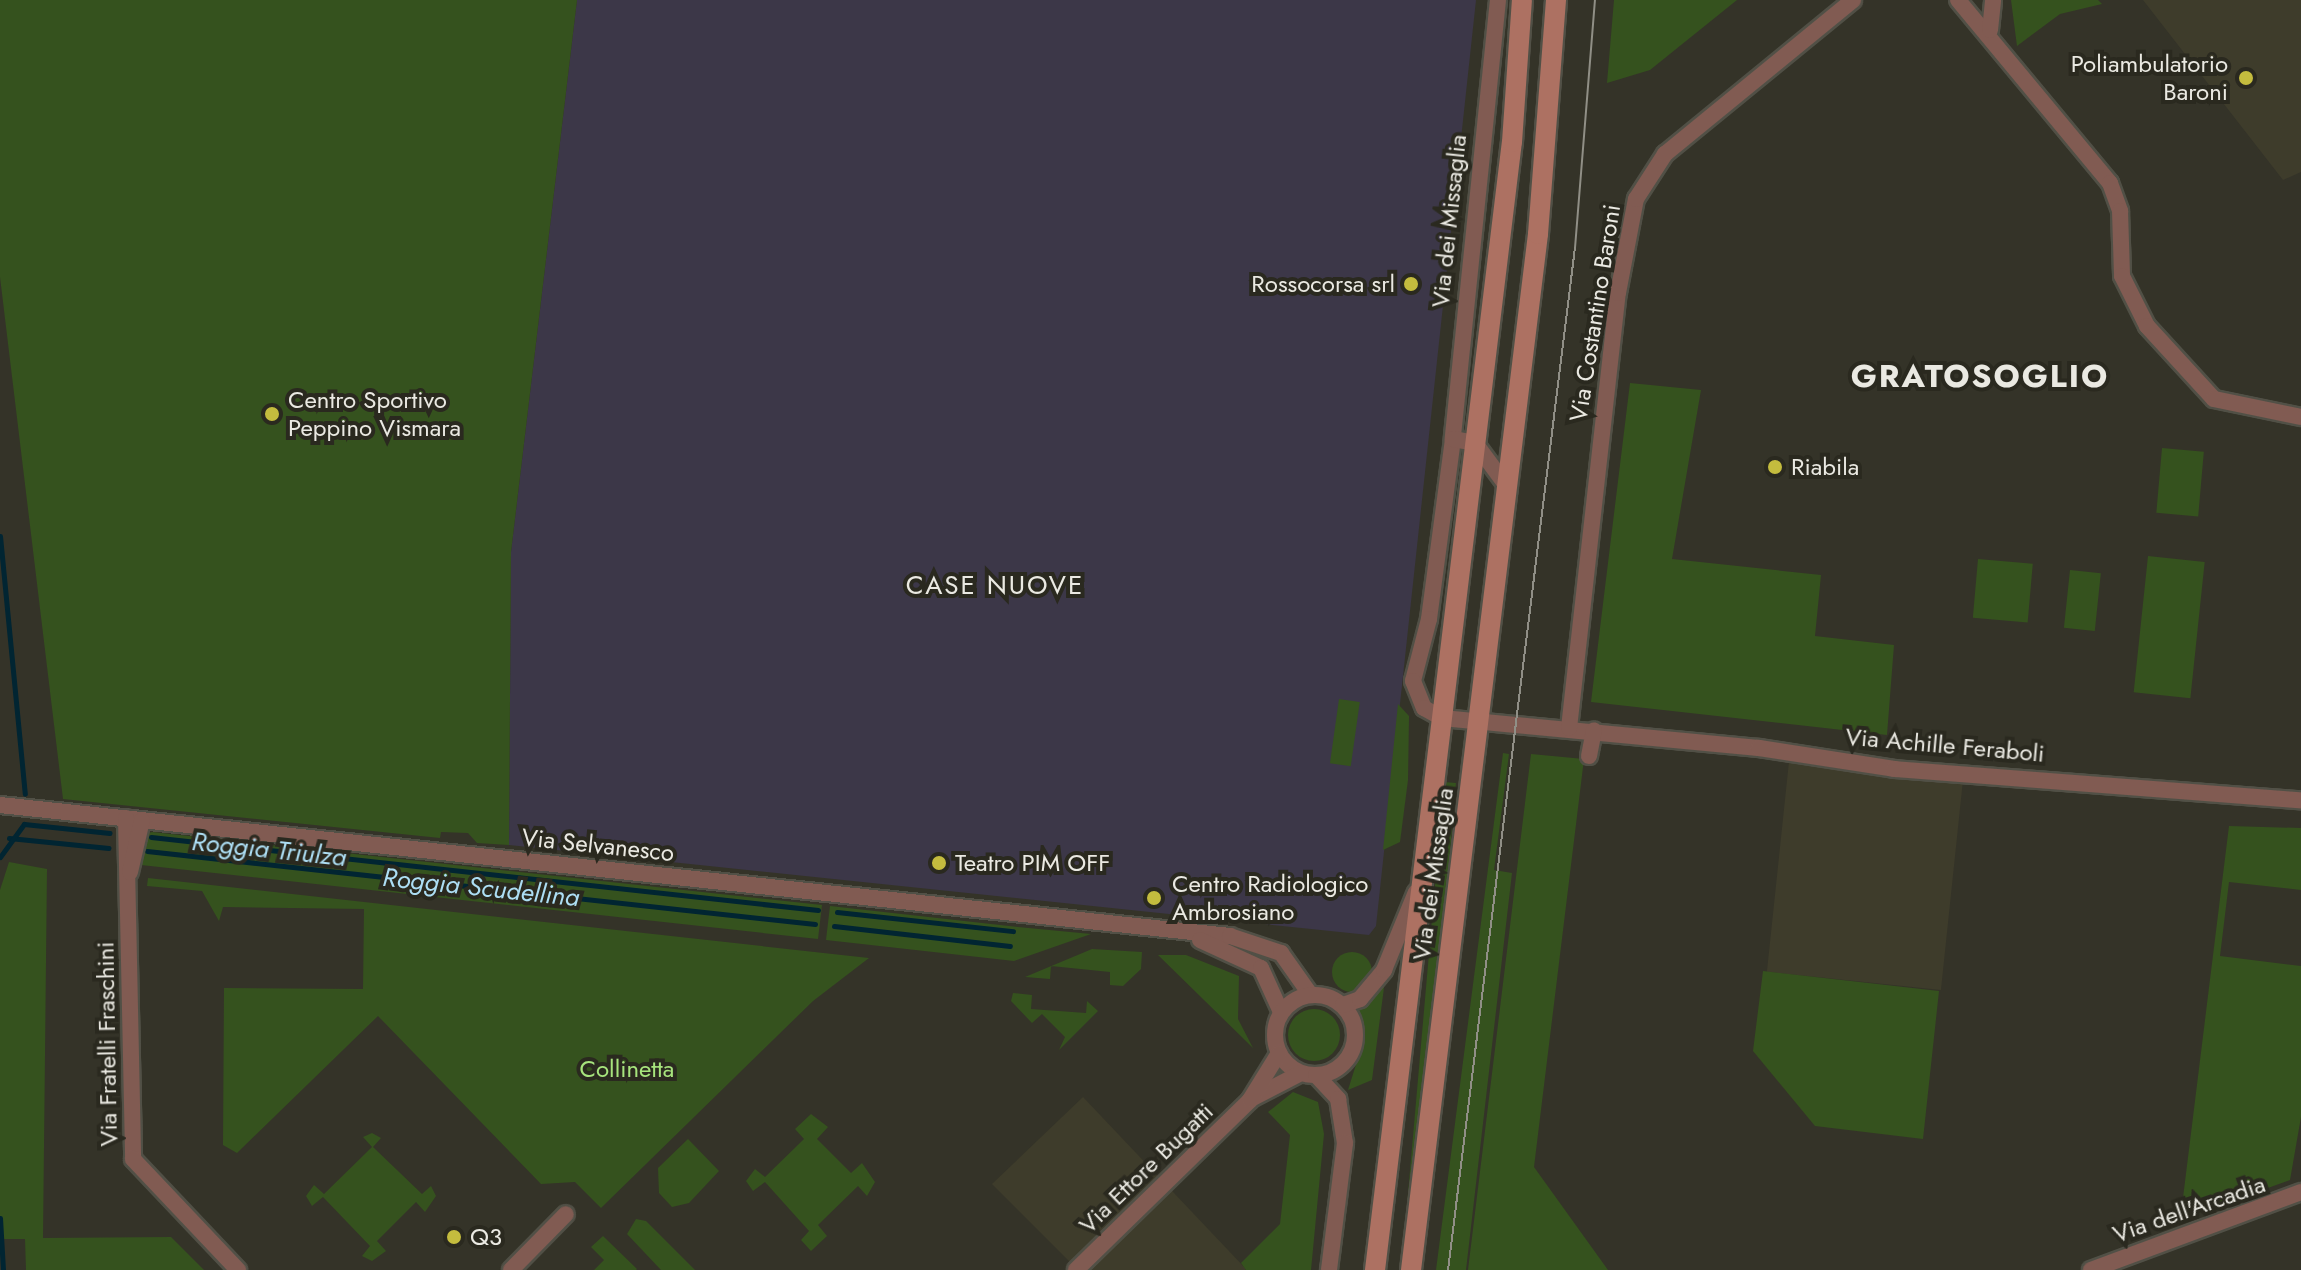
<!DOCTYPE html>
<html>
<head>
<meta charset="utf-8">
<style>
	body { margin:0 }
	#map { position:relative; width:2301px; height:1270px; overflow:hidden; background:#343328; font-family:Jost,sans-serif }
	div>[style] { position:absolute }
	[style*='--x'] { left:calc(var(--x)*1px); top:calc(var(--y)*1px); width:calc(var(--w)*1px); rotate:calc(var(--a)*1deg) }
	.built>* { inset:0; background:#3e3c2b; transform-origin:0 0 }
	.industrial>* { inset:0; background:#3c3748 }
	.green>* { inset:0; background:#35521e; transform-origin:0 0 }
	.round { border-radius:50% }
	.stream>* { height:5px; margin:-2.5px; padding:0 2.5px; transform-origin:2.5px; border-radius:2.5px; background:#012532 }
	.roads { filter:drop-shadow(2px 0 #515046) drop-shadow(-2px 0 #515046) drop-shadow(0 2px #515046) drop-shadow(0 -2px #515046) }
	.minor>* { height:16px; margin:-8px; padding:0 8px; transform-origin:8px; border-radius:8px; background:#815b52 }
	.minor>.ring { margin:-8px; padding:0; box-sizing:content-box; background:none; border:16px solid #815b52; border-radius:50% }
	.secondary>* { height:20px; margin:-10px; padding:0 10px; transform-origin:10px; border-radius:10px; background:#ad7162 }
	.tram>* { height:2px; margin:-1px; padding:0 1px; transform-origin:1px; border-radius:1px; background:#908f86 }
	.dots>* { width:22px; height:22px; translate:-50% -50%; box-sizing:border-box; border:4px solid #2a291f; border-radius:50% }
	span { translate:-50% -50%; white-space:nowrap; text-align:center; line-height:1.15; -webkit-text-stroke:8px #2a291f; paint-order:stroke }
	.poi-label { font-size:24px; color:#eae9e2 }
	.right { translate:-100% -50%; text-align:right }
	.left { translate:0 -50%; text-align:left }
	.street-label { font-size:24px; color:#eae9e2 }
	.park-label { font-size:24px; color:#a7e47d }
	.neighbourhood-label { font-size:26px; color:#eae9e2; letter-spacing:2px }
	.water-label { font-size:26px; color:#addef4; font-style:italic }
	.district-label { font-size:32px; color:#eae9e2; font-weight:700; letter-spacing:2px }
</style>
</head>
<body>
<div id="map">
	<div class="built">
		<i style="clip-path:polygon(2143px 0,2301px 0,2301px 172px,2283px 180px)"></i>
		<i style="left:1790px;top:752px;width:175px;height:221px;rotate:6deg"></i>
		<i style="clip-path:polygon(1083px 1097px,1246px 1269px,1245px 1270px,1078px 1270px,992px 1184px)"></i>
	</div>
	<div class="industrial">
		<i style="clip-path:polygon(577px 0,1476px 0,1376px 926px,1369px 935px,509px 845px,511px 552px)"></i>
	</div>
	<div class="green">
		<i style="clip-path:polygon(0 0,577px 0,511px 552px,509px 845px,477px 843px,468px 833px,441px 832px,440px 838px,63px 799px,0 277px)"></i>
		<i style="clip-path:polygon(1614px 0,1737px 0,1650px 70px,1607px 83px)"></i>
		<i style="clip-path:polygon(2011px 0,2098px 0,2102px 4px,2060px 14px,2017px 46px)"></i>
		<i style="clip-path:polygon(1630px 383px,1701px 390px,1672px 559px,1821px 575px,1815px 636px,1894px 645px,1887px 735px,1591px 702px)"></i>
		<i style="left:2162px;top:448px;width:42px;height:65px;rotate:5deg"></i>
		<i style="left:2148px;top:556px;width:57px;height:137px;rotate:6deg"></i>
		<i style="left:1978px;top:559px;width:55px;height:59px;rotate:5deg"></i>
		<i style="left:2070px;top:570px;width:31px;height:58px;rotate:6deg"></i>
		<i style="left:1339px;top:699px;width:21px;height:65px;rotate:8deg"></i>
		<i style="clip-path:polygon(1398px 704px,1409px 716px,1408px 780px,1400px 842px,1383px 850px)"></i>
		<i style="clip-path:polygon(1503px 753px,1509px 754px,1494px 870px,1512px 873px,1466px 1270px,1436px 1270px)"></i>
		<i style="clip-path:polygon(1531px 754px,1584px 759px,1534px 1167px,1608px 1270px,1468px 1270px)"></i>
		<i style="left:1444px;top:782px;width:12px;height:492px;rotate:5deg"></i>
		<i style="clip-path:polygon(2229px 826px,2301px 828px,2301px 890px,2229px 882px,2220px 956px,2301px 966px,2301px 1117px,2290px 1180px,2187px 1217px,2181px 1214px)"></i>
		<i style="clip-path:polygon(152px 832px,822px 905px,818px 939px,141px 865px,143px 835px)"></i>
		<i style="clip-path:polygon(9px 862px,47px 869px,43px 1238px,171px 1237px,204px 1270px,26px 1270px,25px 1239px,0 1239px,0 890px)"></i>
		<i style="clip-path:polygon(148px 878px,869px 958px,813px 1001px,601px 1208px,575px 1182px,541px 1184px,378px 1016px,237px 1153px,223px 1145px,224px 988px,363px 989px,364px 909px,223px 907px,219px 921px,202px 891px,147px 886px)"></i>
		<i style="clip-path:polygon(830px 906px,1018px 927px,1091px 934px,1014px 961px,826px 940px)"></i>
		<i style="clip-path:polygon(1092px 949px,1142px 952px,1141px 969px,1123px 986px,1110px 985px,1110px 972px,1051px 966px,1050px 979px,1025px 977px)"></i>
		<i class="round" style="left:1332px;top:952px;width:40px;height:40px"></i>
		<i style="clip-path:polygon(1158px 955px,1186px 955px,1239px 976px,1238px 1019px,1253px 1048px)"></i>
		<i style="clip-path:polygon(1763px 971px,1939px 991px,1923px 1139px,1815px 1126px,1753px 1051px)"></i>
		<i style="clip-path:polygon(1385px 980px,1372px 1080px,1348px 1090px,1364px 1039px,1358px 1009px)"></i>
		<i style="clip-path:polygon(1013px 993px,1032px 995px,1031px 1009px,1086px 1013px,1087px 1001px,1098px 1011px,1059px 1050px,1065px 1037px,1042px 1014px,1032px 1023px,1011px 1001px)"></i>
		<i class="round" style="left:1288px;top:1009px;width:52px;height:52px"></i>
		<i style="clip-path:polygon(1293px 1092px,1318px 1102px,1324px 1134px,1311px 1270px,1246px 1270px,1241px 1263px,1280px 1224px,1290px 1135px,1268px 1112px)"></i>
		<i style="clip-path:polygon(811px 1114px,828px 1127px,817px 1139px,851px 1173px,862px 1163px,875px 1182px,867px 1196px,858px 1186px,818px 1225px,827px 1236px,811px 1251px,801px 1240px,809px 1231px,765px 1182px,753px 1191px,746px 1181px,755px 1169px,765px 1177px,804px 1139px,795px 1129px)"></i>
		<i style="clip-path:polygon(372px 1133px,381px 1138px,373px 1147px,422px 1194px,431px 1186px,436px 1196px,425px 1212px,416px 1202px,377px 1241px,386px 1251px,372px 1261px,362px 1256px,370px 1246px,323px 1197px,312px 1206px,306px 1196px,314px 1185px,324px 1194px,372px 1147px,363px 1137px)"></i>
		<i style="clip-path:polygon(688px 1139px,719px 1171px,689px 1203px,672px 1207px,659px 1193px,658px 1168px)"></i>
		<i style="clip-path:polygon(636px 1219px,646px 1221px,695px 1270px,661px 1270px,627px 1234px)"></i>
		<i style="clip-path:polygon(603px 1236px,637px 1269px,636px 1270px,594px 1270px,604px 1260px,591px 1247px)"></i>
	</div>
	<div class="stream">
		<i style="--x:0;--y:536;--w:259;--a:84.5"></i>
		<i style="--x:151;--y:837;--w:671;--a:6.25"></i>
		<i style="--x:9;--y:838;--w:100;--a:5.8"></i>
		<i style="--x:147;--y:851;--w:672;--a:6.24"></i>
		<i style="--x:0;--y:857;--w:41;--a:-54"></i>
		<i style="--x:24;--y:824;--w:86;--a:6"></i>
		<i style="--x:837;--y:912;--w:177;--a:6.2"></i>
		<i style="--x:834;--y:926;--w:177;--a:6.5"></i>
		<i style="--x:0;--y:1218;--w:52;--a:86.7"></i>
	</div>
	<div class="roads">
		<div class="minor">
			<i style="--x:1498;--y:0;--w:441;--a:95.9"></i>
			<i style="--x:1453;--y:439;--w:182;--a:97.6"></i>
			<i style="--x:1429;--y:619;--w:64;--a:104.5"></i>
			<i style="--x:1413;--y:681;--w:29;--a:68"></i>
			<i style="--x:1424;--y:708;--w:21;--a:29"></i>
			<i style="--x:1442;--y:718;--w:318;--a:5.4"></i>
			<i style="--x:1759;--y:748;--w:137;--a:8.8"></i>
			<i style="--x:1894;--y:769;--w:408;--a:4.4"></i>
			<i style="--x:1958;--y:0;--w:238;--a:50.3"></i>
			<i style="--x:2110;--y:183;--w:30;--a:70"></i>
			<i style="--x:2120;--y:211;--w:65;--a:88.2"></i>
			<i style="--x:2122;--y:276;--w:56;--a:63.4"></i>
			<i style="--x:2147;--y:326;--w:99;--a:47.5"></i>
			<i style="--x:2214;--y:399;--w:89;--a:11.7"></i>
			<i style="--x:1990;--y:30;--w:30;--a:-84"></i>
			<i style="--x:1453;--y:439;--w:22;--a:10"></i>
			<i style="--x:1475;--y:443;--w:52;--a:53.6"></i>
			<i style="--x:1569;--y:728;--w:438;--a:-83.6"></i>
			<i style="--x:1618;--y:293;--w:96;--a:-79.2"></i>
			<i style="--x:1636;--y:199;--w:54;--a:-57.2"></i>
			<i style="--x:1665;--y:154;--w:243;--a:-39.3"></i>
			<i style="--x:1589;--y:756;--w:26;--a:-79"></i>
			<i style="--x:0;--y:805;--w:1237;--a:6.08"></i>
			<i style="--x:1230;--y:936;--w:54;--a:18.4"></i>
			<i style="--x:1281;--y:953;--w:50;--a:54.7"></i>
			<i style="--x:126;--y:818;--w:341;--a:88.8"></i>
			<i style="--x:133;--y:1159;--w:153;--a:46.6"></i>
			<i style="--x:130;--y:872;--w:53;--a:-77"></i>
			<i style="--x:1200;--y:940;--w:67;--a:24.7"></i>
			<i style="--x:1261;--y:968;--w:48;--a:65.6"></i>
			<i class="ring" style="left:1275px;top:995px;width:64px;height:64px"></i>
			<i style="--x:1343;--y:1005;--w:18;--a:-19"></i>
			<i style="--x:1360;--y:999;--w:38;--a:-50"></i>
			<i style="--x:1384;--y:970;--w:84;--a:-67.7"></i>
			<i style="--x:1316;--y:1075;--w:33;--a:47"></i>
			<i style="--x:1338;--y:1099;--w:45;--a:81"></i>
			<i style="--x:1345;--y:1143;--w:128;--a:97.2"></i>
			<i style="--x:1251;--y:1099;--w:56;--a:-27.5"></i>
			<i style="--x:511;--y:1270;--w:78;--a:-45.5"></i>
			<i style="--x:1076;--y:1270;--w:243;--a:-44.3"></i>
			<i style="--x:1250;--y:1100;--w:55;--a:-58.3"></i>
			<i style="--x:2091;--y:1270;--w:224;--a:-20.4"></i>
		</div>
		<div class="secondary">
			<i style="--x:1375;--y:1270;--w:1136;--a:-83.08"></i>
			<i style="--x:1512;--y:142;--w:142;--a:-86"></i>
			<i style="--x:1411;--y:1270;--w:1044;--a:-83.01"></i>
			<i style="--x:1538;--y:234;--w:235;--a:-85.6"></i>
		</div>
	</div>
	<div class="tram">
		<i style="--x:1448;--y:1270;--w:1030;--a:-82.92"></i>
		<i style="--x:1575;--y:248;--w:249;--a:-85.4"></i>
	</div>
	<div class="dots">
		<i style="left:2246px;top:78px;background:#c4bc3e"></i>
		<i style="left:1411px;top:284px;background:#c4bc3e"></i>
		<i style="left:272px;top:414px;background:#c4bc3e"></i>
		<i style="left:1775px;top:467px;background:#c4bc3e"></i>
		<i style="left:939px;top:863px;background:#c4bc3e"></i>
		<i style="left:1154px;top:898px;background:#c4bc3e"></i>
		<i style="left:454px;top:1237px;background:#c4bc3e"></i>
	</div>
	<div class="poi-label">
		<span class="right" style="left:2228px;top:78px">Poliambulatorio<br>Baroni</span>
		<span class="right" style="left:1395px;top:284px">Rossocorsa srl</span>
		<span class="left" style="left:288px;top:414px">Centro Sportivo<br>Peppino Vismara</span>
		<span class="left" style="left:1791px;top:467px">Riabila</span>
		<span class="left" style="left:955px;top:863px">Teatro PIM OFF</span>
		<span class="left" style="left:1172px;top:898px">Centro Radiologico<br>Ambrosiano</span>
		<span class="left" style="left:470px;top:1237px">Q3</span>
	</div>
	<div class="street-label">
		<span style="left:1449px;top:221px;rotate:-84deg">Via dei Missaglia</span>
		<span style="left:1595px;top:313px;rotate:-81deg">Via Costantino Baroni</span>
		<span style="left:1945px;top:745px;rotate:5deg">Via Achille Feraboli</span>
		<span style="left:598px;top:845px;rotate:6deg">Via Selvanesco</span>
		<span style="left:1433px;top:874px;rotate:-82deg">Via dei Missaglia</span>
		<span style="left:107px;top:1044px;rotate:-91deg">Via Fratelli Fraschini</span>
		<span style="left:1146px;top:1168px;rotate:-44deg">Via Ettore Bugatti</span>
		<span style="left:2189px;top:1209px;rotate:-19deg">Via dell'Arcadia</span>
	</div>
	<div class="park-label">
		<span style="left:627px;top:1069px">Collinetta</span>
	</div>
	<div class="neighbourhood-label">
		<span style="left:995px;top:586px">CASE NUOVE</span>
	</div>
	<div class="water-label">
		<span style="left:269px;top:850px;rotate:6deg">Roggia Triulza</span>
		<span style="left:481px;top:888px;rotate:6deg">Roggia Scudellina</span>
	</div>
	<div class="district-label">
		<span style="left:1980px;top:376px">GRATOSOGLIO</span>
	</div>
</div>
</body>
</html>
